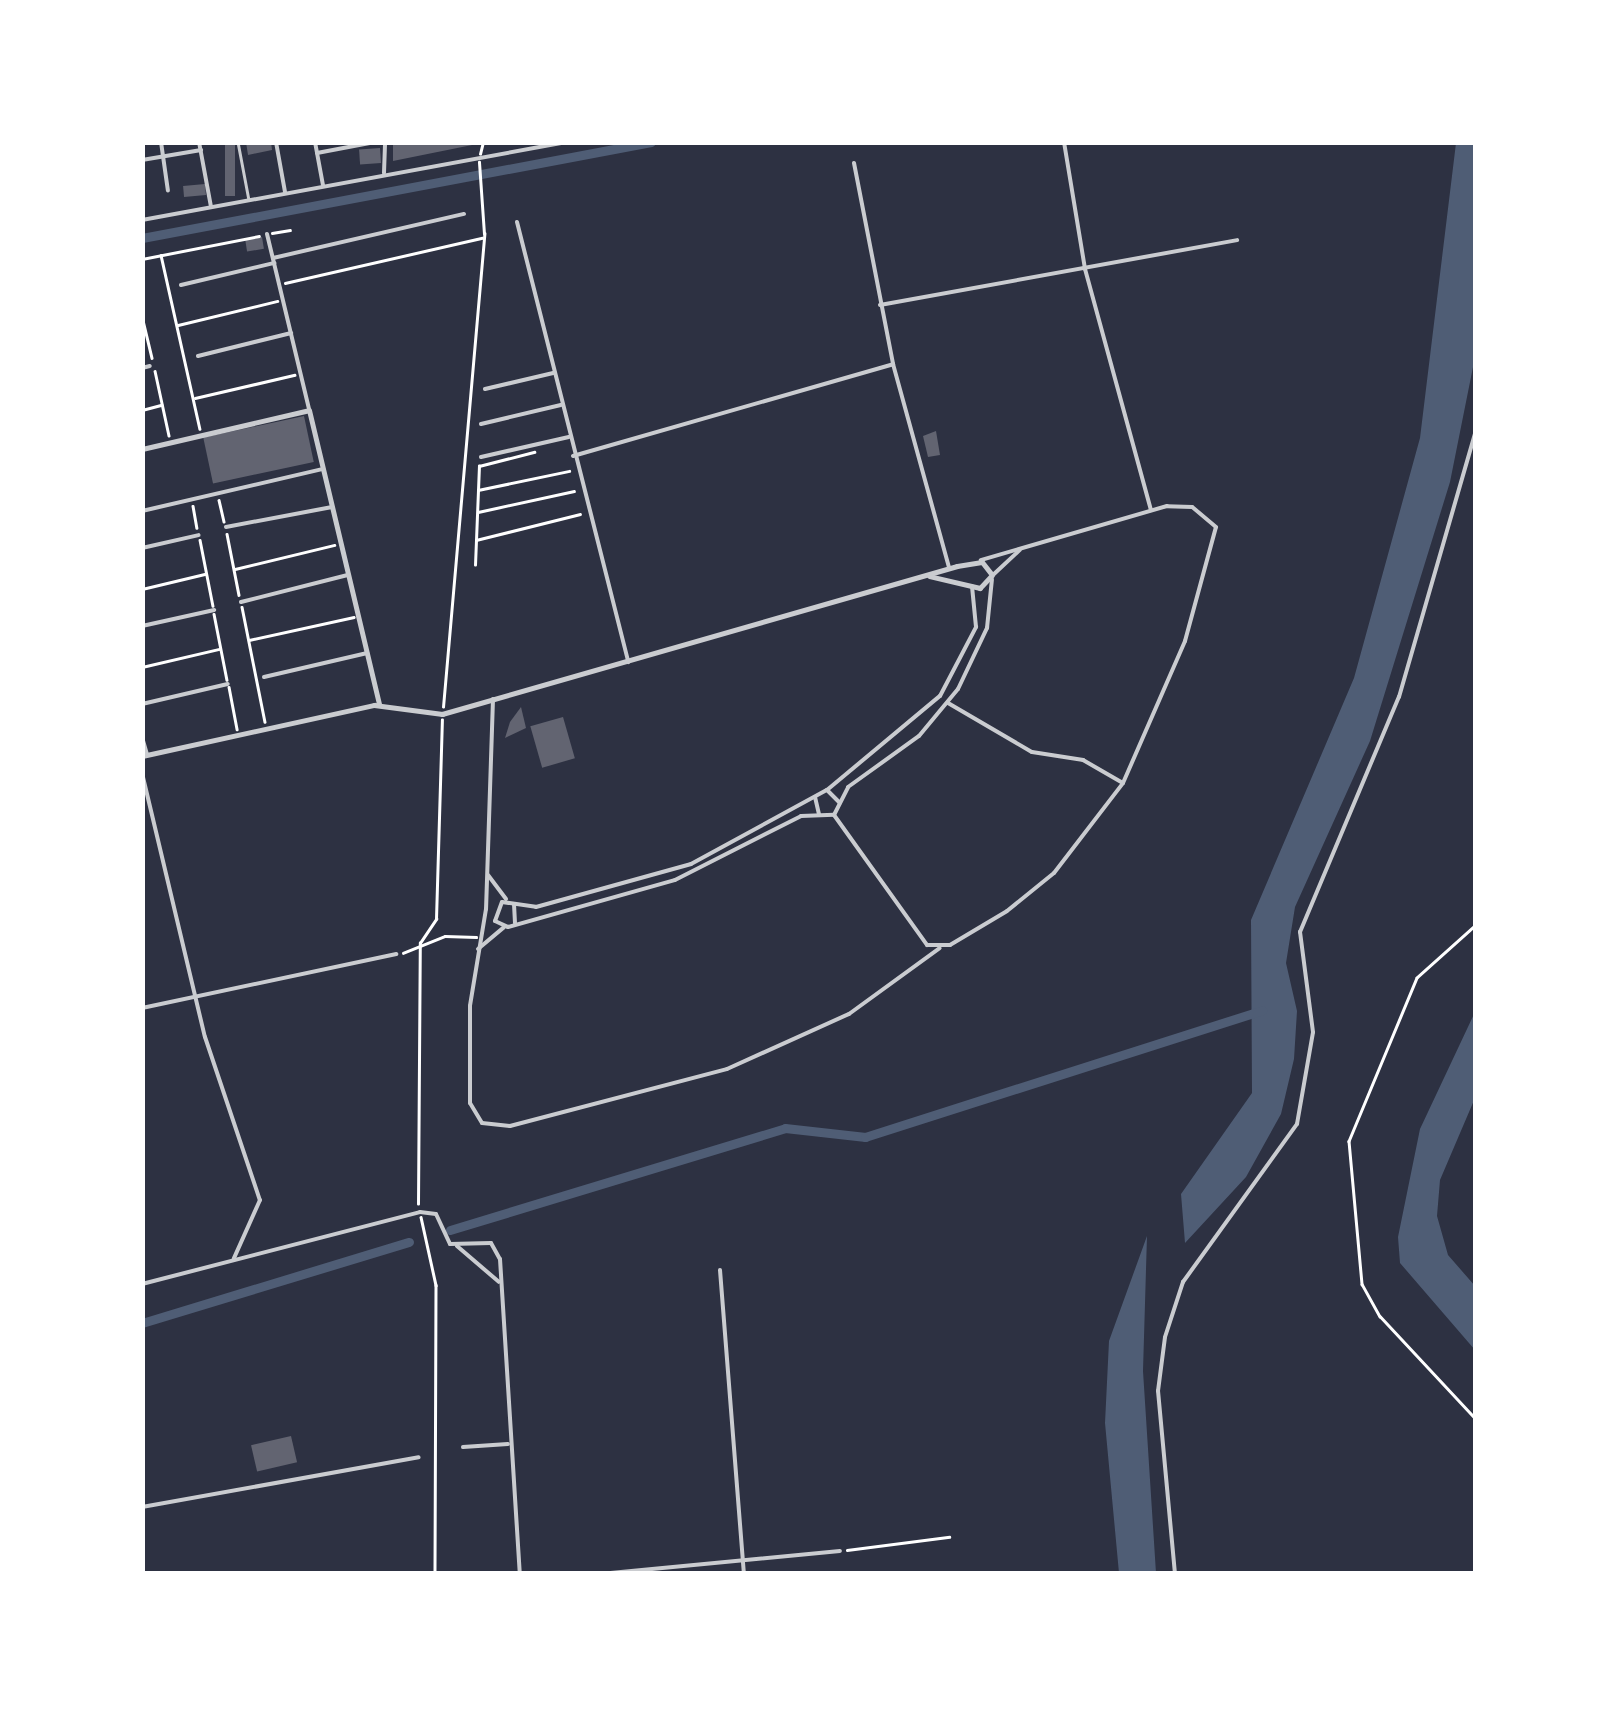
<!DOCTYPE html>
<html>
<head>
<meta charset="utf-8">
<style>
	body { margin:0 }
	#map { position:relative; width:1618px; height:1716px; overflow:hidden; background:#2d3142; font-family:"IBM Plex Sans",sans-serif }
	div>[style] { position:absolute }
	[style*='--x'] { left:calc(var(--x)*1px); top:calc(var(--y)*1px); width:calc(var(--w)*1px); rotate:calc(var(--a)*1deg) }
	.water>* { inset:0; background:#4f5d75 }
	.canal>* { height:9px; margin:-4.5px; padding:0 4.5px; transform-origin:4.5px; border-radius:4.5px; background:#4f5d75 }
	.building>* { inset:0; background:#626471; transform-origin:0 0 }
	.path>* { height:2.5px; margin:-1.25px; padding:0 1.25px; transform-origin:1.25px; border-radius:1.25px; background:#fff }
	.pedestrian>* { height:2.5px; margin:-1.25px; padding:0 1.25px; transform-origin:1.25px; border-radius:1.25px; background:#caccd0 }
	.minor>* { height:4px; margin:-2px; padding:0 2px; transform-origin:2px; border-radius:2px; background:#caccd0 }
	.tertiary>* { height:5px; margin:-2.5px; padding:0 2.5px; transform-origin:2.5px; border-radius:2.5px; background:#caccd0 }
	span { translate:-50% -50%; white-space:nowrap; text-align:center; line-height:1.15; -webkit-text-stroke:8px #fff; paint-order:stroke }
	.frame { position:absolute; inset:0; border:145px solid #fff; pointer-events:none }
</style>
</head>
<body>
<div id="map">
	<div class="water">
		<i style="clip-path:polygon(1456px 143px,1475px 143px,1476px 352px,1450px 482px,1370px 741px,1295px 907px,1286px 963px,1297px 1011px,1294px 1059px,1281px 1114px,1246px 1177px,1185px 1243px,1181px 1194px,1252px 1093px,1251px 920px,1354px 678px,1420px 438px)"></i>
		<i style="clip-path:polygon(1475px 1012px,1475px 1098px,1440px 1180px,1437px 1216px,1448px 1255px,1475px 1286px,1475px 1350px,1400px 1263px,1398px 1237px,1420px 1129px)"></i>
		<i style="clip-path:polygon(1147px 1236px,1143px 1371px,1156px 1573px,1119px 1573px,1105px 1423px,1109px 1341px)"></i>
	</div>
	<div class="canal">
		<i style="--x:142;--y:238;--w:518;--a:-10.68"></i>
		<i style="--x:450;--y:1230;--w:350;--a:-16.9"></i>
		<i style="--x:785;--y:1128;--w:81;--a:6.4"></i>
		<i style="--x:865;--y:1137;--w:417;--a:-17.7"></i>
		<i style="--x:142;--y:1323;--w:279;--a:-16.9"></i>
	</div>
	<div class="building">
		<i style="left:225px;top:142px;width:10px;height:54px"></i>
		<i style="clip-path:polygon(246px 142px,271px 142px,272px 150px,248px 155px)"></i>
		<i style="clip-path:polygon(393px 142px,477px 142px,477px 144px,393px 161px)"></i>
		<i style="left:380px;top:148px;width:15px;height:21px;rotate:86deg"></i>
		<i style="left:205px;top:184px;width:11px;height:22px;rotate:85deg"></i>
		<i style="left:262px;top:237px;width:12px;height:17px;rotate:81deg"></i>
		<i style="left:304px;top:416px;width:47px;height:103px;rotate:78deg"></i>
		<i style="clip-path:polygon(936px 431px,940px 455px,928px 457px,923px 436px)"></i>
		<i style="clip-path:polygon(521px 707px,526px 728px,505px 738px,510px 722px)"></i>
		<i style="left:563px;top:717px;width:43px;height:34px;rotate:74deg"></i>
		<i style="left:291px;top:1436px;width:27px;height:41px;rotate:77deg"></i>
	</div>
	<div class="path">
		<i style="--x:480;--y:154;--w:12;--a:-76"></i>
		<i style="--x:272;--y:233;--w:18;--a:-9"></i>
		<i style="--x:161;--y:255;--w:178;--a:77.4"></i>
		<i style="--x:142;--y:259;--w:119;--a:-11.1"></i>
		<i style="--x:285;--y:283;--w:202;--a:-12.9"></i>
		<i style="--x:142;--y:316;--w:43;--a:76.6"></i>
		<i style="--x:178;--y:325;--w:102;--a:-13.6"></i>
		<i style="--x:155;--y:371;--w:66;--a:77.8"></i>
		<i style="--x:195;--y:398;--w:102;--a:-13.1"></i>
		<i style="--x:142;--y:410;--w:20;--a:-15"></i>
		<i style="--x:478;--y:490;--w:93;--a:-11.8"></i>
		<i style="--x:219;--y:500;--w:22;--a:77"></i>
		<i style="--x:193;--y:506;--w:22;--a:80"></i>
		<i style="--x:478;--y:512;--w:98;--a:-12.3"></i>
		<i style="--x:227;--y:534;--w:62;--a:78.9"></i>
		<i style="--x:200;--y:540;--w:67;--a:78.9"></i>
		<i style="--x:476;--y:540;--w:107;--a:-14"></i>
		<i style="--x:475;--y:565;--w:99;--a:-87.7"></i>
		<i style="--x:479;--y:466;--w:57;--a:-14.3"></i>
		<i style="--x:235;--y:569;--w:102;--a:-13.6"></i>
		<i style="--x:142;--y:589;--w:65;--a:-13.4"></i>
		<i style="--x:242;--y:607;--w:117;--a:78.7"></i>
		<i style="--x:214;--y:614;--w:67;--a:78.9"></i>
		<i style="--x:249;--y:640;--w:107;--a:-12.4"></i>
		<i style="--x:142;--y:667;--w:79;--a:-13.2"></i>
		<i style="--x:229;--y:687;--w:43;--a:79.2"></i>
		<i style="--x:443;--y:707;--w:475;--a:-85"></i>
		<i style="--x:484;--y:234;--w:72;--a:-94"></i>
		<i style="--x:1476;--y:925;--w:79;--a:138.1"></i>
		<i style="--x:1417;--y:978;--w:177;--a:112.6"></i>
		<i style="--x:1349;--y:1141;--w:144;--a:84.8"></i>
		<i style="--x:1362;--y:1284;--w:37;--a:61"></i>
		<i style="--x:1380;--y:1316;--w:141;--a:47"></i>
		<i style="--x:403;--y:953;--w:45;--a:-22"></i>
		<i style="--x:445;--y:936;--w:31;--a:2"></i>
		<i style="--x:418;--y:1204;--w:261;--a:-89.6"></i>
		<i style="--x:420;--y:943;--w:29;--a:-56"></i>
		<i style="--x:436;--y:919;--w:199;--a:-88.3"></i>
		<i style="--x:421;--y:1217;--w:70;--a:77.6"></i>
		<i style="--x:436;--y:1285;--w:289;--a:90.2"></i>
		<i style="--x:847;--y:1550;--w:103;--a:-7.3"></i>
	</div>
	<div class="pedestrian">
		<i style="--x:238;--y:142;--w:59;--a:79.3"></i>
	</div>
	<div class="minor">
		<i style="--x:161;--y:142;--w:49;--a:81.9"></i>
		<i style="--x:199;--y:142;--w:66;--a:79.5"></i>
		<i style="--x:276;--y:142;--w:51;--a:79.8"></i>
		<i style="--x:315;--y:142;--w:44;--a:79.5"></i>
		<i style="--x:1064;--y:142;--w:129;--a:80.6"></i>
		<i style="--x:1085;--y:269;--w:250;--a:74.7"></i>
		<i style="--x:317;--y:153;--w:59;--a:-10.7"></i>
		<i style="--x:142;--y:160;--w:60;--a:-9.6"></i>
		<i style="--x:854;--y:163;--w:205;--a:79"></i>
		<i style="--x:893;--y:364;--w:211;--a:74.6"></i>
		<i style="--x:384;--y:173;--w:31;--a:-88"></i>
		<i style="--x:142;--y:220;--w:433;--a:-10.4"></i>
		<i style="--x:517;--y:222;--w:454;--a:75.8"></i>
		<i style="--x:267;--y:234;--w:180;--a:76.5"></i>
		<i style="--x:273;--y:258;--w:196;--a:-13"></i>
		<i style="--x:181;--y:285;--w:96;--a:-13.3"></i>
		<i style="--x:880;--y:305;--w:363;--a:-10.3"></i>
		<i style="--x:198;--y:356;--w:96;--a:-13.9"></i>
		<i style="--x:142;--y:368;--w:8;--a:-14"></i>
		<i style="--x:485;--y:389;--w:70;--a:-13.2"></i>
		<i style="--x:481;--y:424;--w:82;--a:-13.4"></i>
		<i style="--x:573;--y:456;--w:333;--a:-16"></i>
		<i style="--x:481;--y:457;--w:90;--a:-12.8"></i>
		<i style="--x:142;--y:511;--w:186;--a:-13.1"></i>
		<i style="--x:226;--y:527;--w:108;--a:-10.7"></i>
		<i style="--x:142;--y:548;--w:58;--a:-12.8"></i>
		<i style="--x:994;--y:574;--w:35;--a:-43"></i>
		<i style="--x:241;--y:602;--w:110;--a:-14.2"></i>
		<i style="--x:142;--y:626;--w:74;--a:-12.5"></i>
		<i style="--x:264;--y:677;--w:106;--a:-13.1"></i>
		<i style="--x:493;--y:699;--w:210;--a:91.9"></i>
		<i style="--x:486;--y:909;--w:98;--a:99.4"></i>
		<i style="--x:470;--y:1006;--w:97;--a:90"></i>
		<i style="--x:470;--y:1103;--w:23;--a:59"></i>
		<i style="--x:482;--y:1123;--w:28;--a:6"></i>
		<i style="--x:510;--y:1126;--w:224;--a:-14.7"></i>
		<i style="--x:727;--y:1069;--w:134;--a:-24.3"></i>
		<i style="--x:849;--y:1014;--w:112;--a:-36"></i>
		<i style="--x:948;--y:703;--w:97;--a:30.3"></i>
		<i style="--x:1032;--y:752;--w:52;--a:8.9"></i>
		<i style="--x:1083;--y:760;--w:46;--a:29.9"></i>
		<i style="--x:142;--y:704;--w:88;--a:-13.1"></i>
		<i style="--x:142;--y:737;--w:19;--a:74"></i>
		<i style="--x:142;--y:773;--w:271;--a:76.6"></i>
		<i style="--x:205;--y:1037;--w:172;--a:71.4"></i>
		<i style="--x:260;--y:1200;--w:64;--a:114.1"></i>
		<i style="--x:827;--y:790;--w:18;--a:45"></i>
		<i style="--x:815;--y:797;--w:18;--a:77"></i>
		<i style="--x:834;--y:815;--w:160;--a:54.4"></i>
		<i style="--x:927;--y:945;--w:23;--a:0"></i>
		<i style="--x:950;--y:945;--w:66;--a:-30.8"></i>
		<i style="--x:1007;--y:911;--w:60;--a:-39"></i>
		<i style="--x:1054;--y:873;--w:113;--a:-52.5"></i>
		<i style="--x:1123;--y:783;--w:155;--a:-66.4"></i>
		<i style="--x:1185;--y:641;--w:118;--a:-74.8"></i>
		<i style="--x:1216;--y:527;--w:31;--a:-140"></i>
		<i style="--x:1192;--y:507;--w:25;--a:-178"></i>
		<i style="--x:1167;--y:506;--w:194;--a:163.8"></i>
		<i style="--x:488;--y:875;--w:30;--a:53"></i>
		<i style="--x:514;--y:904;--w:19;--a:87"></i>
		<i style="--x:495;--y:921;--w:14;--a:25"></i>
		<i style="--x:508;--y:927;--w:173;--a:-15.7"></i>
		<i style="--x:675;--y:880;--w:141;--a:-26.9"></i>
		<i style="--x:801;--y:816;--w:33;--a:-2"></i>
		<i style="--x:834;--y:815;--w:31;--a:-63"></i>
		<i style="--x:848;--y:787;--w:87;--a:-35.7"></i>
		<i style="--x:919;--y:736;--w:61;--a:-50.3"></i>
		<i style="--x:958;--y:689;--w:68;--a:-64.6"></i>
		<i style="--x:987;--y:628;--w:49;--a:-84.2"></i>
		<i style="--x:495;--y:921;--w:20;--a:-70"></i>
		<i style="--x:502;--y:902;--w:34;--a:8"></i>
		<i style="--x:536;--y:907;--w:161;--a:-15.5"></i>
		<i style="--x:691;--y:864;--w:155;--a:-28.6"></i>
		<i style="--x:827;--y:790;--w:147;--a:-39.8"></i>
		<i style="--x:940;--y:696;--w:78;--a:-62.4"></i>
		<i style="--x:976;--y:627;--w:41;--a:-95.6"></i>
		<i style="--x:478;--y:949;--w:34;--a:-40"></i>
		<i style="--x:142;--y:1008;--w:260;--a:-12"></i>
		<i style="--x:457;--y:1246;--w:55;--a:40.6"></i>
		<i style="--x:720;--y:1270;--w:305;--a:85.5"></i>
		<i style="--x:142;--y:1284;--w:287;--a:-14.5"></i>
		<i style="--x:420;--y:1212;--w:16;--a:7"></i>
		<i style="--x:436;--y:1214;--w:33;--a:65"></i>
		<i style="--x:450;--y:1244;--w:41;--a:-1.4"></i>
		<i style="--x:491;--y:1243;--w:18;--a:61"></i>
		<i style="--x:500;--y:1259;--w:316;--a:86.4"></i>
		<i style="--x:463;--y:1447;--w:45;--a:-3.8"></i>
		<i style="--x:142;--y:1507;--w:281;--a:-10.2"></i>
		<i style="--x:600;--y:1574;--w:241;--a:-5.5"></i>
		<i style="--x:1175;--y:1574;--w:184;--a:-95.3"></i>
		<i style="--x:1158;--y:1391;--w:54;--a:-82.6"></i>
		<i style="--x:1165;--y:1337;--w:58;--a:-71.9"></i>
		<i style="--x:1183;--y:1282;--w:195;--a:-54.2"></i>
		<i style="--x:1297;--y:1124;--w:93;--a:-80.1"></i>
		<i style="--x:1313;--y:1032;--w:101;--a:-97.4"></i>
		<i style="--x:1300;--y:932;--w:255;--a:-67.2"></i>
		<i style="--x:1399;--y:697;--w:277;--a:-73.9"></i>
	</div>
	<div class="tertiary">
		<i style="--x:142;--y:449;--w:171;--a:-13.1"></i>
		<i style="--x:309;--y:410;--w:302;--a:76.6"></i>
		<i style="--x:142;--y:756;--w:238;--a:-12.4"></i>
		<i style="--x:374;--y:705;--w:69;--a:7.5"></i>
		<i style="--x:442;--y:714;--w:536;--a:-16.03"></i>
		<i style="--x:957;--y:566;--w:25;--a:-9"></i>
		<i style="--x:982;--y:562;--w:16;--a:52"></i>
		<i style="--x:992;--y:575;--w:18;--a:133"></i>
		<i style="--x:980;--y:588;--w:52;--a:-166.8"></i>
	</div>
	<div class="frame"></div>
</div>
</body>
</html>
